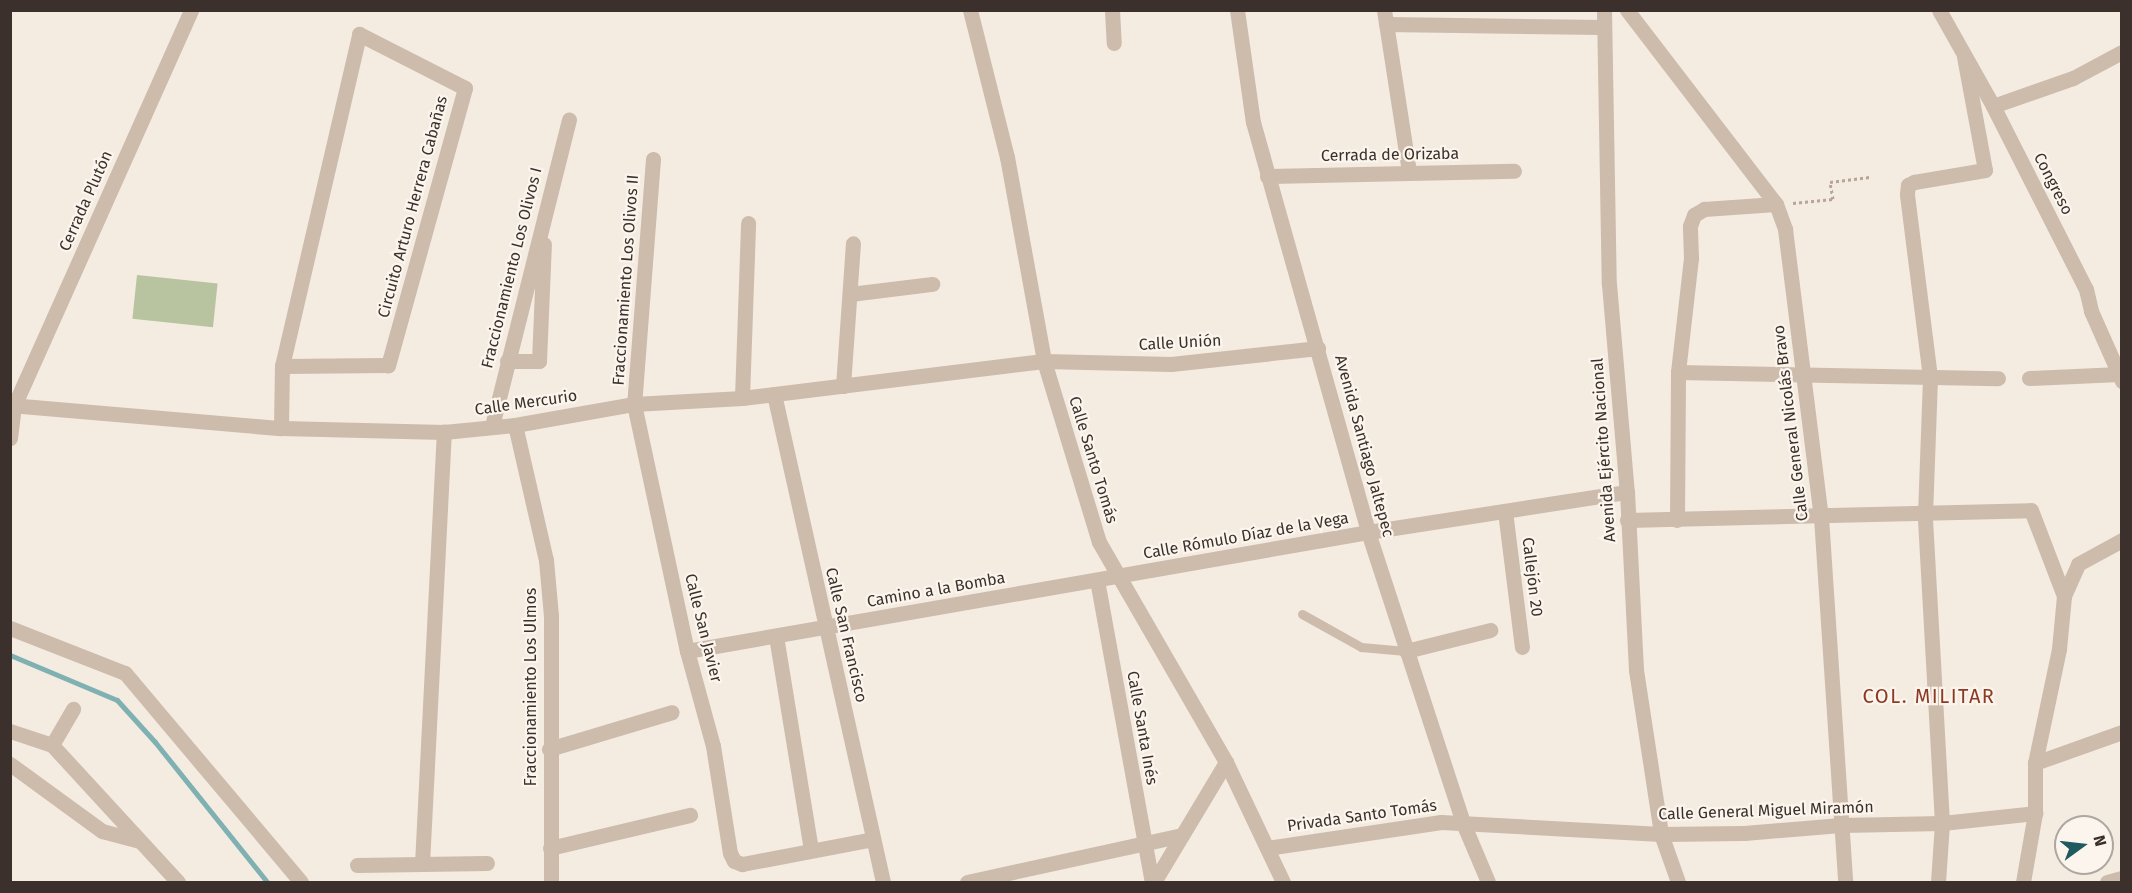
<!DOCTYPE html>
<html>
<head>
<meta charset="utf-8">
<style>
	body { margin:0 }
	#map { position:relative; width:2132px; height:893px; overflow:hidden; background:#f4ebe1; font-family:"Fira Sans",sans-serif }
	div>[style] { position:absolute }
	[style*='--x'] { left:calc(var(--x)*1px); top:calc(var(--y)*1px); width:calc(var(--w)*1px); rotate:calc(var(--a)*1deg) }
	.green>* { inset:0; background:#b8c4a0; transform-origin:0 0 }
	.stream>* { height:5px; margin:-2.5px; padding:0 2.5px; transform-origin:2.5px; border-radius:2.5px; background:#7fb0b2 }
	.path>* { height:3px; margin-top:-1.5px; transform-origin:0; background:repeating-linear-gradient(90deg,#b9a596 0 3px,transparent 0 6px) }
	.service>* { height:9px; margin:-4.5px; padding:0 4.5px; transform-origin:4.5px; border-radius:4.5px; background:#cdbbac }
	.minor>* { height:15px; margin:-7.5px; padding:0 7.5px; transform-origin:7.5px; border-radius:7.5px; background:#cdbbac }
	.tertiary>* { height:15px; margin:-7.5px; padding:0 7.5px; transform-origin:7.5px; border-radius:7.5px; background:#cdbbac }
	span { translate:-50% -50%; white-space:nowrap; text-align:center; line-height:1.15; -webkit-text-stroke:4.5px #fbf5ee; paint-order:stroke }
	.street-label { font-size:16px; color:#3b302b }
	.quarter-label { font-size:20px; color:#8c3b22; letter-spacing:1.5px }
	.frame { position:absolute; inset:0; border:12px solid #3b302b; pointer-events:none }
	.north { position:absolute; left:2054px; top:815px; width:60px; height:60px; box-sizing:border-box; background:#fbf5ee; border:2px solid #aea6a0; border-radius:50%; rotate:75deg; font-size:16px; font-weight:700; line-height:24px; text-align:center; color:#3b302b }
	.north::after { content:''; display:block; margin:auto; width:21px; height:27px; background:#1f5a5e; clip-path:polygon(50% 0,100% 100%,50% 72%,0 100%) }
</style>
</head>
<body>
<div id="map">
	<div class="green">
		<i style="left:137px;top:275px;width:81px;height:44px;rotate:6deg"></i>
	</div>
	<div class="stream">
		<i style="--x:10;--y:655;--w:116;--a:22.8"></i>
		<i style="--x:117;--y:700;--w:57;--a:47.9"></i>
		<i style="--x:155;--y:742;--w:179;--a:51.3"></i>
	</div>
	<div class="path">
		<i style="--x:1793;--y:203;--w:40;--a:-5.7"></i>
		<i style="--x:1833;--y:199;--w:17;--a:-100"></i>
		<i style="--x:1830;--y:182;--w:40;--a:-7.1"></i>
	</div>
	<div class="service">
		<i style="--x:1302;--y:614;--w:68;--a:29.2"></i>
		<i style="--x:1361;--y:647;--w:45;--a:5.1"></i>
	</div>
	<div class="minor">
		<i style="--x:970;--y:10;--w:152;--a:75.9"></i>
		<i style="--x:1007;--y:157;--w:207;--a:79.7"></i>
		<i style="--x:1044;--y:361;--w:189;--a:73.1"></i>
		<i style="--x:1099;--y:542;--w:254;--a:60"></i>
		<i style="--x:1226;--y:762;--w:133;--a:64.6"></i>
		<i style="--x:1112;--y:10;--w:33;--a:87"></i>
		<i style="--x:1384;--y:10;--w:163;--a:81.2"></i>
		<i style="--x:1604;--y:10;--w:274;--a:89"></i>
		<i style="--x:1609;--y:284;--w:209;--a:85.1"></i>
		<i style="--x:1627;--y:492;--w:178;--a:87.1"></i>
		<i style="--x:1636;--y:670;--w:166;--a:81.3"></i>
		<i style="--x:1661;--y:834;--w:51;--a:70.5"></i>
		<i style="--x:1627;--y:10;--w:245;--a:52.5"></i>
		<i style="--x:1776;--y:204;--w:27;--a:70"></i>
		<i style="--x:1785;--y:229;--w:290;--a:82.9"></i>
		<i style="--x:1821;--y:517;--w:366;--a:86.2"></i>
		<i style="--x:1386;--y:24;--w:218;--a:0.8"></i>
		<i style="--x:1993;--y:106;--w:85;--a:-19.3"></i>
		<i style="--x:2073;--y:78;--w:55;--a:-28"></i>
		<i style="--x:653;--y:159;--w:246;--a:94.4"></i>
		<i style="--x:634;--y:404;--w:253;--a:77.9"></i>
		<i style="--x:687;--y:651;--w:98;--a:74.7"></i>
		<i style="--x:713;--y:746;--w:108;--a:81"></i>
		<i style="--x:730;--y:853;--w:9;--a:63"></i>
		<i style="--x:734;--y:861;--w:9;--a:21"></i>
		<i style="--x:742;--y:864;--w:133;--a:-10.8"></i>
		<i style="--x:1267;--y:176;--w:247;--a:-1.2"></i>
		<i style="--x:850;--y:294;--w:83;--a:-7"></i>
		<i style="--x:507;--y:361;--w:32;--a:0"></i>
		<i style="--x:539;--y:361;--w:117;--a:-87.6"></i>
		<i style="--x:1678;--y:372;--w:320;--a:1.1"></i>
		<i style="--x:2029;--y:378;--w:90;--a:-2.5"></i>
		<i style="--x:843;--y:386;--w:143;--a:-86"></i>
		<i style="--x:774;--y:394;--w:500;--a:77.41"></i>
		<i style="--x:742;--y:398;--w:175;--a:-88"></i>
		<i style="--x:10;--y:405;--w:272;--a:4.9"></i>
		<i style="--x:281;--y:428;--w:163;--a:1.4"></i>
		<i style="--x:444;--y:432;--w:71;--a:-5.6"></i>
		<i style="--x:515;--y:425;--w:121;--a:-10"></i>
		<i style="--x:634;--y:404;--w:108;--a:-3.2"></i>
		<i style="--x:742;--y:398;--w:304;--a:-7"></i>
		<i style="--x:1044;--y:361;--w:127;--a:1.4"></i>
		<i style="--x:1171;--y:364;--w:148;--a:-6.2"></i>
		<i style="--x:515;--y:425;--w:139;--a:77.1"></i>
		<i style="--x:546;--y:560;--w:56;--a:84.9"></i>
		<i style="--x:551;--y:616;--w:264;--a:90"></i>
		<i style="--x:492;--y:426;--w:316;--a:-75.9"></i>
		<i style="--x:281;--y:428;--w:62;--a:-89.1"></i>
		<i style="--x:282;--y:366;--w:341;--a:-76.9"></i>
		<i style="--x:359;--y:34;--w:119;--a:27"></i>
		<i style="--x:465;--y:88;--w:288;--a:105.5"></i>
		<i style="--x:388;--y:365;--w:106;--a:179.5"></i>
		<i style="--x:10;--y:438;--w:32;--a:-83"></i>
		<i style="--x:14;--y:406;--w:434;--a:-65.9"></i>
		<i style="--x:1505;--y:511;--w:137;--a:82.9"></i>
		<i style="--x:1627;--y:520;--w:404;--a:-1.4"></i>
		<i style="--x:2031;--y:510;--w:92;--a:69"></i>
		<i style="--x:1677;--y:520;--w:148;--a:-89.6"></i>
		<i style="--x:1678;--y:372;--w:115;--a:-83.5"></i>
		<i style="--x:1691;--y:258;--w:32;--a:-92"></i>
		<i style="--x:1690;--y:226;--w:12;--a:-70"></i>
		<i style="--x:1694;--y:215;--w:12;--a:-31"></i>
		<i style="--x:1704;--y:209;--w:72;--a:-4"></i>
		<i style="--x:1097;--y:580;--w:307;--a:79.7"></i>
		<i style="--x:10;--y:628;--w:123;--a:21.4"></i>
		<i style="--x:125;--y:673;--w:273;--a:49.9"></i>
		<i style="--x:776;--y:636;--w:217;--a:80.7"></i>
		<i style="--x:687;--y:651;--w:691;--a:-9.91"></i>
		<i style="--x:1368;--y:532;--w:262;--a:-8.8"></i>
		<i style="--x:1406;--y:651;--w:87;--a:-14"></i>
		<i style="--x:10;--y:731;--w:44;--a:18.4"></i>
		<i style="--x:52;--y:745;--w:186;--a:47.4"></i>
		<i style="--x:52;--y:745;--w:42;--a:-59.7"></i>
		<i style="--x:549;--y:749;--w:128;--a:-16.7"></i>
		<i style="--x:2035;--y:763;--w:92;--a:-19.6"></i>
		<i style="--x:10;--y:764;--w:114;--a:36.1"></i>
		<i style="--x:102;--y:831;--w:38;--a:15"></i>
		<i style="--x:550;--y:848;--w:144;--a:-13.3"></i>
		<i style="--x:1267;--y:848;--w:176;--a:-8.5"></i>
		<i style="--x:1441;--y:822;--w:220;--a:3.1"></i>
		<i style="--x:1661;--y:834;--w:83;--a:-0.7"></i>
		<i style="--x:1744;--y:833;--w:97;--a:-4.7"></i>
		<i style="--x:1841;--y:825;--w:101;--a:-1.1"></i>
		<i style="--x:1942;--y:823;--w:94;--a:-6.1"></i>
		<i style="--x:422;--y:864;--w:433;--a:-87.1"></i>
		<i style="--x:357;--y:865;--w:130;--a:-0.9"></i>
		<i style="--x:967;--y:882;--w:220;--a:-12.3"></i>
		<i style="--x:1154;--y:882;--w:140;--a:-59"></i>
		<i style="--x:1938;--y:882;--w:59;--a:-86.1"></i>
		<i style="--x:1942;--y:823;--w:308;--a:-93.2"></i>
		<i style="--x:1925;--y:515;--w:138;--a:-87.9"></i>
		<i style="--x:1930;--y:377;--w:184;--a:-97.2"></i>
		<i style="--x:1907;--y:194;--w:9;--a:-84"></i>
		<i style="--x:1908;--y:185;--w:7;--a:-27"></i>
		<i style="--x:1914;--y:182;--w:72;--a:-9.6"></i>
		<i style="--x:1985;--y:170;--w:115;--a:-100.5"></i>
		<i style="--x:2023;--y:882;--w:70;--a:-80.1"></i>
		<i style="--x:2035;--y:813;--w:50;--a:-90"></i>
		<i style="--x:2035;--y:763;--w:116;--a:-78.1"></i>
		<i style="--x:2059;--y:649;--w:53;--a:-84.6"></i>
		<i style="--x:2064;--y:596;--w:35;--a:-66"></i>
		<i style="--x:2078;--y:564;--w:50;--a:-28.6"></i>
		<i style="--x:2107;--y:882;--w:16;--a:-15"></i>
	</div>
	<div class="tertiary">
		<i style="--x:1237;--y:10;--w:113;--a:81.9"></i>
		<i style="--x:1253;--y:122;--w:426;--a:74.3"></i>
		<i style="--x:1368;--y:532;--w:306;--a:71.9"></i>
		<i style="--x:1463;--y:823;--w:64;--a:67"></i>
		<i style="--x:1939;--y:10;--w:110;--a:60.6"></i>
		<i style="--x:1993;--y:106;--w:205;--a:63.1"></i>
		<i style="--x:2086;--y:289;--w:23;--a:77"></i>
		<i style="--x:2091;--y:311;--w:77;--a:66.1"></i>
	</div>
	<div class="street-label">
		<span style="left:1390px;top:155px;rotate:-1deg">Cerrada de Orizaba</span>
		<span style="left:2053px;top:184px;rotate:63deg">Congreso</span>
		<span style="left:86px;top:201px;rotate:-66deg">Cerrada Plutón</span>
		<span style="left:413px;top:207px;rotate:-75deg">Circuito Arturo Herrera Cabañas</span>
		<span style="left:512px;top:268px;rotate:-76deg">Fraccionamiento Los Olivos I</span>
		<span style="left:626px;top:280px;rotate:-86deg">Fraccionamiento Los Olivos II</span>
		<span style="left:1180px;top:343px;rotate:-3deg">Calle Unión</span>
		<span style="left:526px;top:403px;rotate:-8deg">Calle Mercurio</span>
		<span style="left:1791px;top:423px;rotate:-97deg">Calle General Nicolás Bravo</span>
		<span style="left:1364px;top:446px;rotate:75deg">Avenida Santiago Jaltepec</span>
		<span style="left:1604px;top:450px;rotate:-94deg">Avenida Ejército Nacional</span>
		<span style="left:1093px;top:460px;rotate:73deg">Calle Santo Tomás</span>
		<span style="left:1246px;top:536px;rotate:-10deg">Calle Rómulo Díaz de la Vega</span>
		<span style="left:1532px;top:577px;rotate:83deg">Callejón 20</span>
		<span style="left:936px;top:590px;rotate:-10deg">Camino a la Bomba</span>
		<span style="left:703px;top:628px;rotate:76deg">Calle San Javier</span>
		<span style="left:846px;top:635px;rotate:77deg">Calle San Francisco</span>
		<span style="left:531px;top:687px;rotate:-90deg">Fraccionamiento Los Ulmos</span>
		<span style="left:1142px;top:728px;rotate:80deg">Calle Santa Inés</span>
		<span style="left:1766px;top:811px;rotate:-2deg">Calle General Miguel Miramón</span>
		<span style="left:1362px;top:816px;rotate:-8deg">Privada Santo Tomás</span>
	</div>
	<div class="quarter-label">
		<span style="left:1929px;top:696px">COL. MILITAR</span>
	</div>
	<div class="frame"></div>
	<div class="north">N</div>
</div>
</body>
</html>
